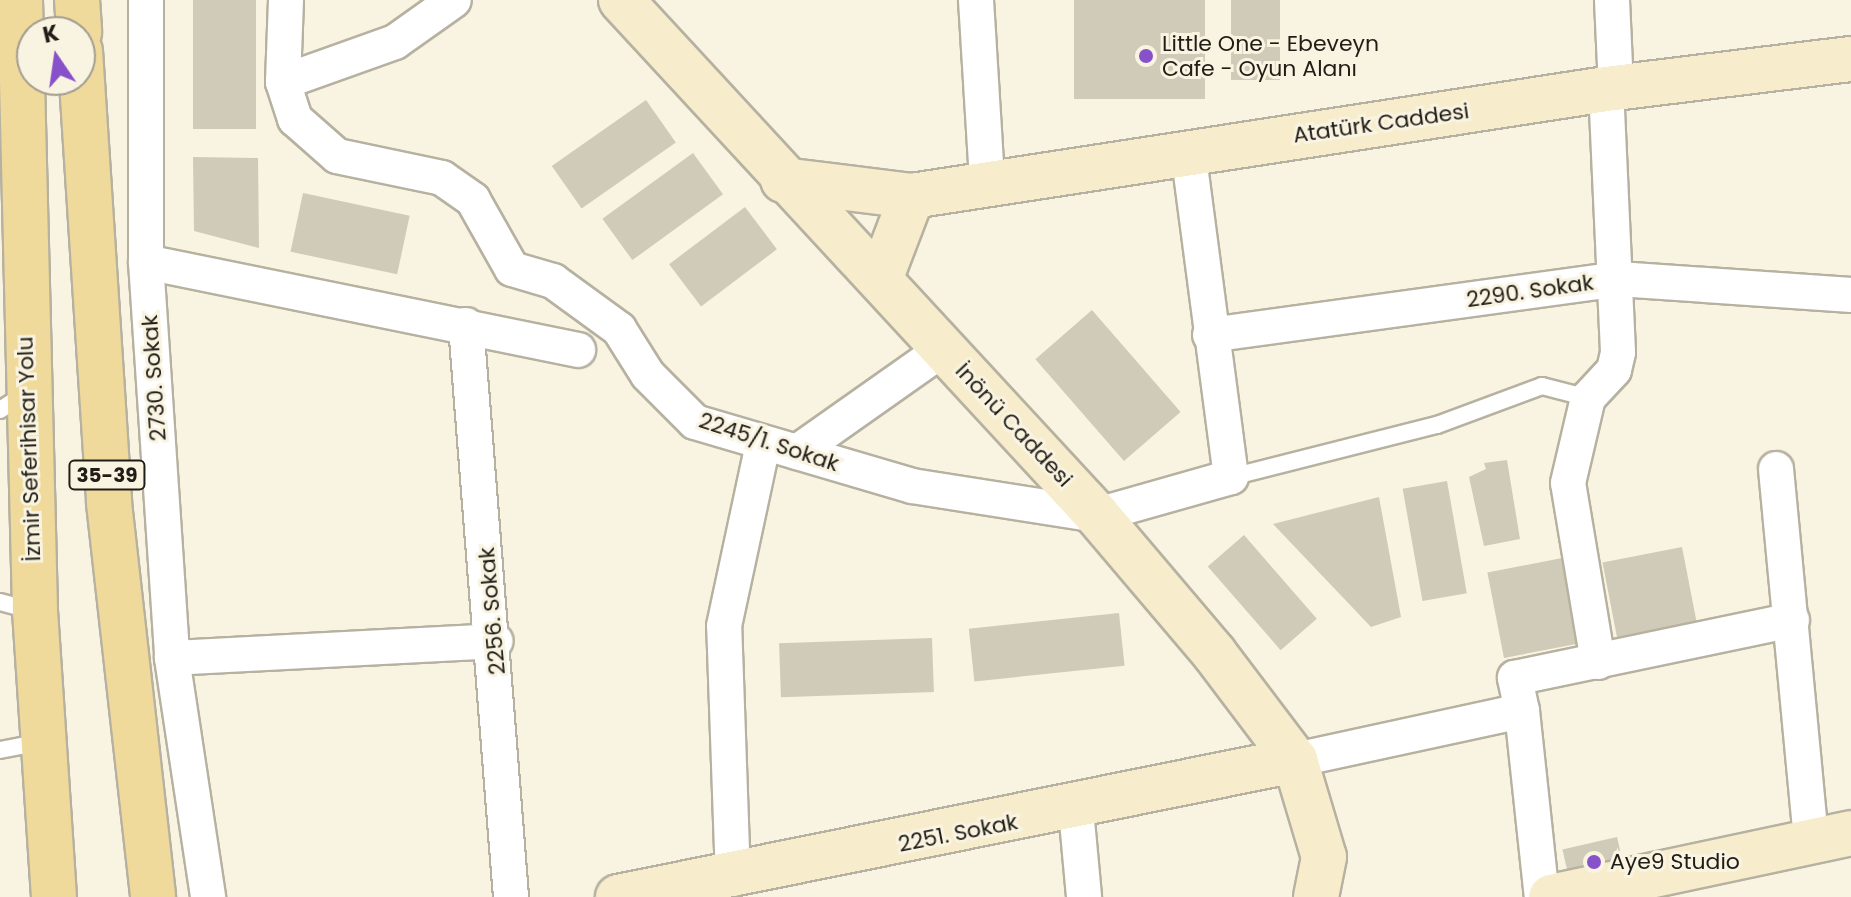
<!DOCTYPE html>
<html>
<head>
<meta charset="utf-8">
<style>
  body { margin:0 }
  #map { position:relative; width:1851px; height:897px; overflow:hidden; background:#f9f3e1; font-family:Poppins,sans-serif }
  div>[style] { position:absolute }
  .building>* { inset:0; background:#d0cab8; transform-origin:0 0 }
  .roads { filter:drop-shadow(2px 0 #b6b1a0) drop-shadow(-2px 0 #b6b1a0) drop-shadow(0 2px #b6b1a0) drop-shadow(0 -2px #b6b1a0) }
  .lane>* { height:16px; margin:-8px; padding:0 8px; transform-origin:8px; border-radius:8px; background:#fff }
  .street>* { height:34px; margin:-17px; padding:0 17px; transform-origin:17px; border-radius:17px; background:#fff }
  .secondary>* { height:44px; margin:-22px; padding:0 22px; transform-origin:22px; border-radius:22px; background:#f7edcd }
  .primary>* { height:44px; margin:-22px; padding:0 22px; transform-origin:22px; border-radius:22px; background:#efda9b }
  .dots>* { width:22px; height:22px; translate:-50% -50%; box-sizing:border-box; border:4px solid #f9f3e1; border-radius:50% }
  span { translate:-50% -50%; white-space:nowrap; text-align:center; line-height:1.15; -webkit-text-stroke:6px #f9f3e1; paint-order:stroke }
  .shield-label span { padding:2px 6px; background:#f9f3e1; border:2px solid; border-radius:6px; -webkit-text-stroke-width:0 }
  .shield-label { font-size:20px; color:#201d17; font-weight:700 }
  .poi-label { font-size:22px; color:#201d17 }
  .left { translate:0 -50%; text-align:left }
  .street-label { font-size:22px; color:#201d17 }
  .north { position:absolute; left:16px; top:16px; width:80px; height:80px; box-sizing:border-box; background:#f9f3e1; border:2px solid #a29d90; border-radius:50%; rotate:347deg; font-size:22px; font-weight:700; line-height:32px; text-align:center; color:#201d17 }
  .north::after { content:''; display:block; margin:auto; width:28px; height:36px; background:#8752c9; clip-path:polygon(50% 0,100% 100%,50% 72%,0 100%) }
</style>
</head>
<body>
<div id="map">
  <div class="building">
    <div style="left:193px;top:0;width:63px;height:129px"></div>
    <div style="left:1074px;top:0;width:131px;height:99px"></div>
    <div style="left:1231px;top:0;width:49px;height:80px"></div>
    <div style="left:646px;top:100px;width:52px;height:115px;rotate:55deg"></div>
    <div style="left:693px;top:153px;width:51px;height:112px;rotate:54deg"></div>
    <div style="clip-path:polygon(193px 157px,258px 158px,259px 248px,194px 231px)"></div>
    <div style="left:303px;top:193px;width:109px;height:60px;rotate:12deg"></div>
    <div style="left:745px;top:207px;width:53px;height:95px;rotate:53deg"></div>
    <div style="left:1092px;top:310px;width:135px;height:75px;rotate:49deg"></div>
    <div style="clip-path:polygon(1507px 460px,1520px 539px,1484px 546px,1469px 477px,1486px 469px,1484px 463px)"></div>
    <div style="left:1447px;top:481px;width:114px;height:45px;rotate:80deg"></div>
    <div style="clip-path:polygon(1379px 497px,1401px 617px,1371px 627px,1273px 524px)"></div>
    <div style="left:1244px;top:535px;width:111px;height:48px;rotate:49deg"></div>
    <div style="left:1682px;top:547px;width:76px;height:81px;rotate:79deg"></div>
    <div style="left:1562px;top:558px;width:87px;height:76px;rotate:79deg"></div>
    <div style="left:1119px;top:613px;width:53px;height:151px;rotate:84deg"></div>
    <div style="left:932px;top:638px;width:54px;height:153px;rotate:88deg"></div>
    <div style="left:1617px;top:837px;width:39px;height:56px;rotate:77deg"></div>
  </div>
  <div class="roads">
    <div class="lane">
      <div style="left:0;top:410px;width:30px;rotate:-33deg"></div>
      <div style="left:1231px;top:477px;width:212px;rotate:-14.2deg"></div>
      <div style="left:1437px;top:425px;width:112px;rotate:-20.4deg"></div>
      <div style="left:1542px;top:386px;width:48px;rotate:14.6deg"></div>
      <div style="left:0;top:602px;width:34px;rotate:15deg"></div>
      <div style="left:0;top:750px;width:43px;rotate:-10.8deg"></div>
    </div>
    <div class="street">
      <div style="left:146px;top:0;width:262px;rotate:90deg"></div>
      <div style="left:146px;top:262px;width:397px;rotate:86.2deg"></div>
      <div style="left:172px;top:658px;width:242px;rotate:81.4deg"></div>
      <div style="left:286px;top:0;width:82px;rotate:92.1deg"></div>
      <div style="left:283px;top:82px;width:39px;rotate:72deg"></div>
      <div style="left:295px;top:119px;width:56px;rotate:41.4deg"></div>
      <div style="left:337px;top:156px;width:107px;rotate:11.8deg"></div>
      <div style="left:442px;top:178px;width:38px;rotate:35deg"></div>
      <div style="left:473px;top:200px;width:79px;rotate:60.5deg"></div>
      <div style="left:512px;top:269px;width:43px;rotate:16.3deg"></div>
      <div style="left:553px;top:281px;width:82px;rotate:36deg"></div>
      <div style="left:619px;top:329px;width:54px;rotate:57.8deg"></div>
      <div style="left:648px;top:375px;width:66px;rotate:45deg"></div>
      <div style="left:695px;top:422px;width:226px;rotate:16.4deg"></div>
      <div style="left:912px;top:486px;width:187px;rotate:8.9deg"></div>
      <div style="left:1097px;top:515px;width:139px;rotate:-15.8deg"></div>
      <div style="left:1231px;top:477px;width:328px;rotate:-97.5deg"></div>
      <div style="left:976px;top:0;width:182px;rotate:86.5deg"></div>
      <div style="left:1612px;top:0;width:89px;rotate:87.4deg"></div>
      <div style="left:283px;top:82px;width:119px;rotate:-19.7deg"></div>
      <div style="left:395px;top:42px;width:72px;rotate:-35.4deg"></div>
      <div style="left:146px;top:262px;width:441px;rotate:11.5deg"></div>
      <div style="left:466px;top:325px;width:574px;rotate:85.5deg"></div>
      <div style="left:1210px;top:335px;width:412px;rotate:-7.8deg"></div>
      <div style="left:1618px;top:279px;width:234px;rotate:3.9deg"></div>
      <div style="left:797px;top:452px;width:179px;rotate:-35.2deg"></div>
      <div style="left:1776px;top:469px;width:374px;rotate:84.6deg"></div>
      <div style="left:172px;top:658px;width:324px;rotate:-3deg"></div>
      <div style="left:1598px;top:662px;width:181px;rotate:-99.5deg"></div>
      <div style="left:1568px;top:483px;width:87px;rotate:-76.8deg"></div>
      <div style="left:1588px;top:398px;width:38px;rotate:-47deg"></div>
      <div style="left:1614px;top:370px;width:18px;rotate:-77deg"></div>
      <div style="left:1618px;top:352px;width:263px;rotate:-92.6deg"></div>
      <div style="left:1522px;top:711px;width:187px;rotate:83.9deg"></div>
      <div style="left:1295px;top:760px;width:232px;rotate:-12.2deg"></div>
      <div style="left:1522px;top:711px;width:34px;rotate:-102deg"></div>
      <div style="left:1515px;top:678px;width:283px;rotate:-11.8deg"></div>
      <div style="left:1076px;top:810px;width:87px;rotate:84.7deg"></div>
      <div style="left:733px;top:879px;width:253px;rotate:-92deg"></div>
      <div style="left:724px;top:626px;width:186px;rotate:-77.9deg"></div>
    </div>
    <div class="secondary">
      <div style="left:621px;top:0;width:701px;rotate:47.25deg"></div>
      <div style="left:1097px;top:515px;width:181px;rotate:49.7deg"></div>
      <div style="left:1214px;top:653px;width:134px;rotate:52.9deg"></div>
      <div style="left:1295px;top:760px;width:101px;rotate:73.4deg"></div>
      <div style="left:1324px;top:857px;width:41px;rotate:101.3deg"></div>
      <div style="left:783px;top:180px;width:130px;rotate:7.1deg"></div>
      <div style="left:912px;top:196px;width:702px;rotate:-8.76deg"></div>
      <div style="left:1606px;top:89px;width:247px;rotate:-7deg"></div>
      <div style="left:881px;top:277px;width:87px;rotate:-69.1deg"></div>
      <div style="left:618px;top:897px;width:691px;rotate:-11.44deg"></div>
      <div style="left:1551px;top:897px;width:307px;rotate:-12deg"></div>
    </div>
    <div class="primary">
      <div style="left:20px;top:0;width:611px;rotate:88.59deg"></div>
      <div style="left:35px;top:611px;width:287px;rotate:86.2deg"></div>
      <div style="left:77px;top:0;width:32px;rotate:86deg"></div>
      <div style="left:80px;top:51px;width:453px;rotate:86.3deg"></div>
      <div style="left:109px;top:503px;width:396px;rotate:83.6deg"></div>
    </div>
  </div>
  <div class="dots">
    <div style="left:1146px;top:56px;background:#8752c9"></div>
    <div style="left:1594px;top:862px;background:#8752c9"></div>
  </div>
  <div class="shield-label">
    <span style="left:107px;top:475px">35-39</span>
  </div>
  <div class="poi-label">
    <span class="left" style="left:1162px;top:56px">Little One - Ebeveyn<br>Cafe - Oyun Alanı</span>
    <span class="left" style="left:1610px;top:862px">Aye9 Studio</span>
  </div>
  <div class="street-label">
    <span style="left:1381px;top:123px;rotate:-8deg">Atatürk Caddesi</span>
    <span style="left:1530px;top:291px;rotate:-8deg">2290. Sokak</span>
    <span style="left:154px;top:378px;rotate:-94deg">2730. Sokak</span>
    <span style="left:1014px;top:425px;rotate:47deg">İnönü Caddesi</span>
    <span style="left:769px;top:442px;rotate:18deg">2245/1. Sokak</span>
    <span style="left:29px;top:449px;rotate:-92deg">İzmir Seferihisar Yolu</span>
    <span style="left:492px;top:611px;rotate:-95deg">2256. Sokak</span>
    <span style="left:958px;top:833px;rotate:-11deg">2251. Sokak</span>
  </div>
  <div class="north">K</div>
</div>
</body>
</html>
